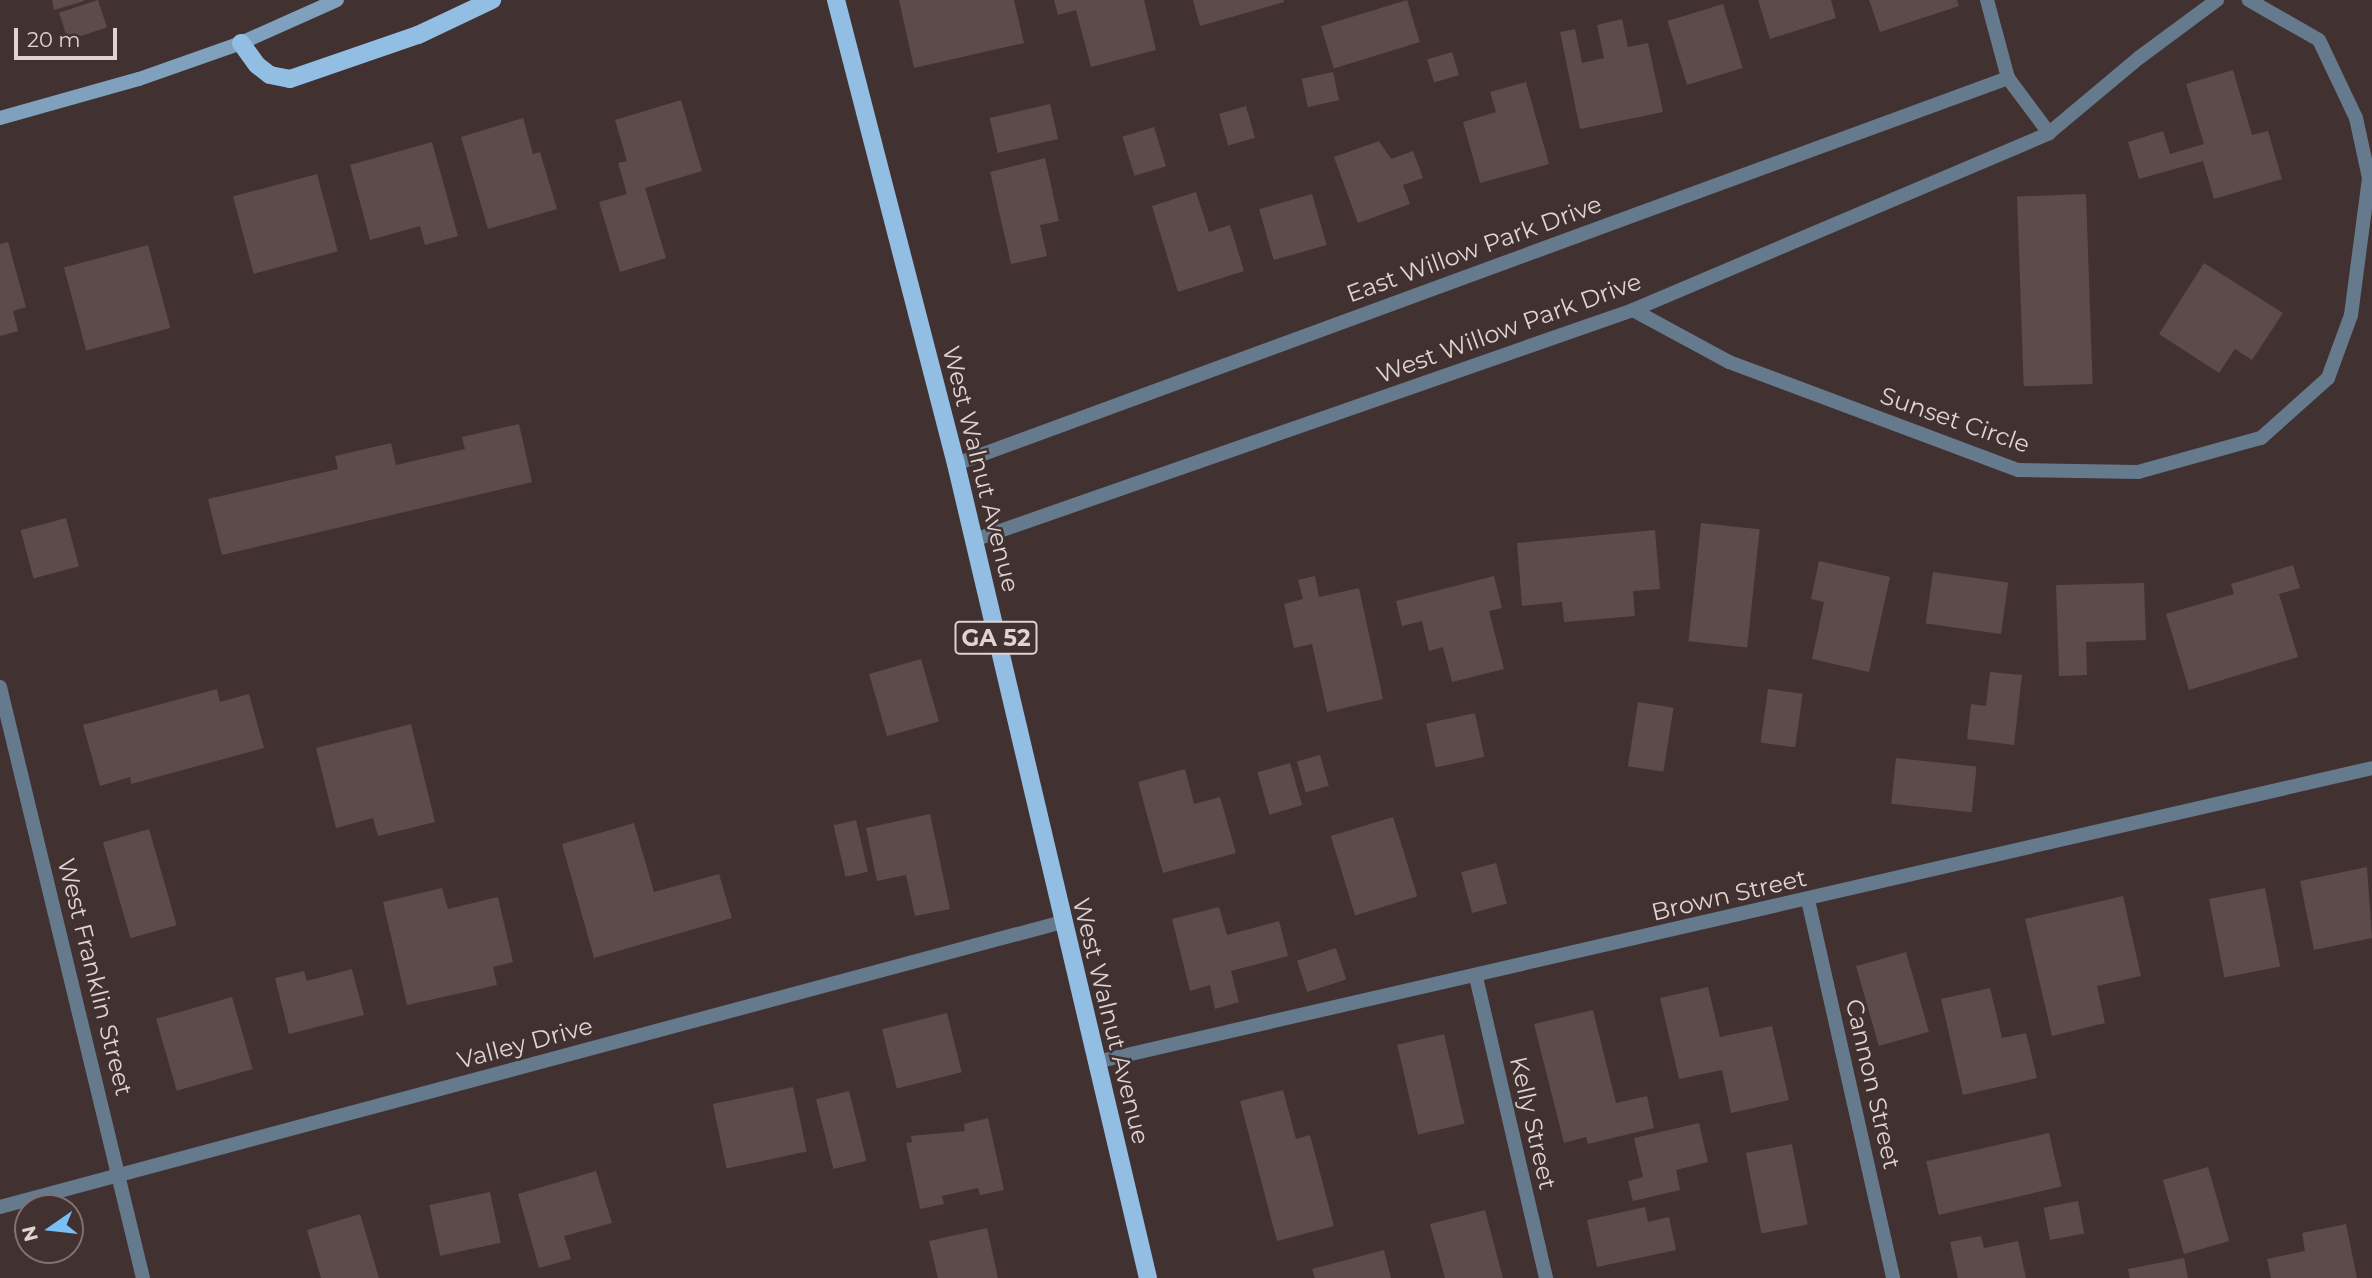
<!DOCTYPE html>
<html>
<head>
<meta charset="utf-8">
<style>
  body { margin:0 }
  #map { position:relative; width:2372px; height:1278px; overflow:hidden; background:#413130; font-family:Montserrat,sans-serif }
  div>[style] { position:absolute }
  .building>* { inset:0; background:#5c4b4a; transform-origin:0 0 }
  .minor>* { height:14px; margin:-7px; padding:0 7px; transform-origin:7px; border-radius:7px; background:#657a8d }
  .secondary>* { height:14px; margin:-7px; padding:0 7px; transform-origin:7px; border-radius:7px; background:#7fa1be }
  .primary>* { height:18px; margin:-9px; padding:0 9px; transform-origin:9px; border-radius:9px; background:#92bee3 }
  span { translate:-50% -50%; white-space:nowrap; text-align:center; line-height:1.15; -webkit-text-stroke:5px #413130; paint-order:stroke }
  .shield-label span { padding:2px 5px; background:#413130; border:2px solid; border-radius:5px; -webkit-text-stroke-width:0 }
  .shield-label { font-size:23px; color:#dfd4d4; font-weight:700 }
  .street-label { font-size:24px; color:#dfd4d4 }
  .north { position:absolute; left:14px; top:1194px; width:70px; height:70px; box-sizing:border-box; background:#413130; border:2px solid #807272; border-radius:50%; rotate:256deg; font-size:19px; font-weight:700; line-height:28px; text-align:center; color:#dfd4d4 }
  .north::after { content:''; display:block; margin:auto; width:24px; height:32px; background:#79bff8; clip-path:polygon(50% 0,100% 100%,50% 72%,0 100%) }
  .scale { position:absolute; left:14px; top:28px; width:103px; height:32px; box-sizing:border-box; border:4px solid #dfd4d4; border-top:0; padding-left:9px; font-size:21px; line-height:24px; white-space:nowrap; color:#dfd4d4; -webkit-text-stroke:5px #413130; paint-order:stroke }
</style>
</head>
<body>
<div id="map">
  <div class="building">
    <div style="clip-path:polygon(52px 0,84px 0,84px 1px,54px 10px)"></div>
    <div style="left:98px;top:0;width:29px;height:41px;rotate:72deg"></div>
    <div style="clip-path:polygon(899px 0,1014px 0,1024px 43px,914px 68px)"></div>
    <div style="clip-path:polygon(1054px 0,1144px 0,1156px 50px,1091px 67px,1076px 10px,1058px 15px)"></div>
    <div style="clip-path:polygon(1193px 0,1284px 0,1284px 2px,1200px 26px)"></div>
    <div style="left:1407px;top:0;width:44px;height:90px;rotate:73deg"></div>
    <div style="clip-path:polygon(1758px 0,1831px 0,1836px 18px,1770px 39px)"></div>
    <div style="clip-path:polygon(1869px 0,1957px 0,1959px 6px,1880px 32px)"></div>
    <div style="left:1723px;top:4px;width:67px;height:58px;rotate:73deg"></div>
    <div style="clip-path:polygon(1622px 19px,1628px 47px,1648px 43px,1663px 112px,1580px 129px,1560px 32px,1575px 29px,1582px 63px,1604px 58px,1597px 25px)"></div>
    <div style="left:1452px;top:52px;width:24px;height:26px;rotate:73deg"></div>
    <div style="clip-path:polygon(2233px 70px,2252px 135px,2268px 131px,2282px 179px,2214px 199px,2203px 161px,2139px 179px,2128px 142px,2163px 131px,2170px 154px,2204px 144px,2186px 84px)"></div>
    <div style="left:1333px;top:72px;width:29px;height:32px;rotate:78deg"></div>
    <div style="clip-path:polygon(1526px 82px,1549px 164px,1480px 183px,1463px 122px,1496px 112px,1490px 92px)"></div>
    <div style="clip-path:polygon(681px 100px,702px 171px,645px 188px,666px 258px,620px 272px,599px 202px,627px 194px,618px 163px,627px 161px,615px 120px)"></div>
    <div style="left:1050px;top:104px;width:36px;height:62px;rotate:77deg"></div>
    <div style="left:1246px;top:106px;width:33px;height:28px;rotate:74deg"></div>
    <div style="clip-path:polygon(523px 118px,533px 154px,540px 152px,557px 209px,488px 229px,461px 137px)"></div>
    <div style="left:1154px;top:127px;width:41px;height:33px;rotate:73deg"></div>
    <div style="clip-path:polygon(1379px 141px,1391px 159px,1413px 151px,1423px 178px,1403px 185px,1410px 204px,1358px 223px,1334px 157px)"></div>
    <div style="clip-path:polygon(432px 142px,458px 236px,425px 245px,420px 226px,370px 240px,350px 165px)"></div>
    <div style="clip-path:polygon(1045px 158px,1059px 221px,1040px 225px,1047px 256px,1011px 264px,990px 172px)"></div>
    <div style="left:317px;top:174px;width:80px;height:87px;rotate:75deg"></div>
    <div style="clip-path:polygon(1196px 192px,1209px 232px,1230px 225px,1244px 271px,1178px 292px,1152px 206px)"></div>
    <div style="left:1312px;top:194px;width:53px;height:55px;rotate:74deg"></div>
    <div style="left:2086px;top:194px;width:190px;height:69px;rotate:88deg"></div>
    <div style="clip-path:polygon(8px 242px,26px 307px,13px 311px,18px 331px,0 336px,0 244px)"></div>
    <div style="left:148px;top:245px;width:86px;height:87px;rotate:75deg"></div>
    <div style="clip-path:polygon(2204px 263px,2283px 313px,2252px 360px,2235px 349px,2219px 373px,2159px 334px)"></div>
    <div style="clip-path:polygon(519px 424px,532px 482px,222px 555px,208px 499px,338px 469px,335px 456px,391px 443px,396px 465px,465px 449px,462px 437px)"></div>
    <div style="left:66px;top:518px;width:50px;height:47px;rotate:75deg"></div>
    <div style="left:1701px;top:523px;width:59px;height:119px;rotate:6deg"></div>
    <div style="clip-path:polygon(1655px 530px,1660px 589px,1633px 591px,1635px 616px,1564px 622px,1562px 602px,1522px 606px,1517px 543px)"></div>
    <div style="clip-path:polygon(1819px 561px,1890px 577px,1869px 672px,1812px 659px,1824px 602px,1811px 599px)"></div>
    <div style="clip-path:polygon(2293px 565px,2300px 588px,2279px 594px,2298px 657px,2189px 690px,2166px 614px,2234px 594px,2231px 584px)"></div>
    <div style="left:1933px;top:572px;width:76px;height:52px;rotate:8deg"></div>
    <div style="clip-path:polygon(1315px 576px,1319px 597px,1359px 588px,1383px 699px,1327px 712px,1312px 644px,1294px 648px,1284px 604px,1303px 599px,1298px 580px)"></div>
    <div style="clip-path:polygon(1494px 576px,1502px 608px,1489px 611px,1504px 669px,1452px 682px,1443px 647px,1429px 651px,1422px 621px,1402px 626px,1396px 601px)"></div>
    <div style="clip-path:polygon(2144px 583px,2146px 640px,2086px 642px,2087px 675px,2059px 676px,2056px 585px)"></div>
    <div style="left:921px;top:659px;width:65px;height:54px;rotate:74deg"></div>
    <div style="clip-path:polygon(1990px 672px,2022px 675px,2014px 745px,1967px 739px,1971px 704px,1986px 706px)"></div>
    <div style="clip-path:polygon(217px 689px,220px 702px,249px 694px,264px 748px,131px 784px,130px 777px,100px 786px,83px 725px)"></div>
    <div style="left:1768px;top:689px;width:35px;height:54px;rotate:8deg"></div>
    <div style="left:1638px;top:702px;width:36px;height:65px;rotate:9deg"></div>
    <div style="left:1475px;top:713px;width:45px;height:50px;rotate:78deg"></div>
    <div style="clip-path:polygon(411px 724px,435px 822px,378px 836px,373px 818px,336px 828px,316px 748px)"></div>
    <div style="left:1320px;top:755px;width:32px;height:24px;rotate:74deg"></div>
    <div style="left:1896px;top:758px;width:81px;height:46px;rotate:6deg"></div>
    <div style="left:1290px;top:763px;width:44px;height:34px;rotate:74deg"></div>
    <div style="clip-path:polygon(1185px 769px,1194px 804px,1220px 797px,1236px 853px,1163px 873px,1138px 782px)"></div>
    <div style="clip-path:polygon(930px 814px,950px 909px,915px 916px,906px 875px,877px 881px,866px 828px)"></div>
    <div style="left:1393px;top:817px;width:83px;height:65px;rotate:73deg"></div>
    <div style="left:856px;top:820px;width:53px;height:23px;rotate:77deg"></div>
    <div style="clip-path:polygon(634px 823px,654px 892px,719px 874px,732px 918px,594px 958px,562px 844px)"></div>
    <div style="left:149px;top:829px;width:100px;height:48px;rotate:74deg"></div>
    <div style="left:1496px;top:863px;width:42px;height:36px;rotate:75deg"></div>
    <div style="clip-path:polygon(2367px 867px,2372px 938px,2314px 950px,2300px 881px)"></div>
    <div style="clip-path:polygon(442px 888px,448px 909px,498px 897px,513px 962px,493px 967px,497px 985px,407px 1005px,383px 902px)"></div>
    <div style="left:2265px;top:888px;width:80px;height:57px;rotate:79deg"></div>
    <div style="clip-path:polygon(2123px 896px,2141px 976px,2097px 986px,2105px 1023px,2052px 1036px,2025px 919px)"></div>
    <div style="clip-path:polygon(1219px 907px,1227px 935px,1279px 921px,1288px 956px,1231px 971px,1239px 1002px,1215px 1009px,1210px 985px,1190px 991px,1172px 919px)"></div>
    <div style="left:1336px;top:948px;width:33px;height:41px;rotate:72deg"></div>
    <div style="left:1906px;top:952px;width:83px;height:52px;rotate:74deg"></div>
    <div style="clip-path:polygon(352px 969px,364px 1015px,289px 1034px,275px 978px,304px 971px,307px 981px)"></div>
    <div style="clip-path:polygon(1708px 987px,1720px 1037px,1772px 1026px,1789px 1100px,1731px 1113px,1722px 1070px,1679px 1079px,1660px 998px)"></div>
    <div style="clip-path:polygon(1990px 988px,2002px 1038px,2026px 1033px,2037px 1078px,1963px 1095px,1941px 999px)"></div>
    <div style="left:232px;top:997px;width:75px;height:79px;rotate:74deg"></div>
    <div style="clip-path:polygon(1593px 1010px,1616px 1103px,1647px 1096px,1654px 1128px,1588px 1144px,1586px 1137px,1564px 1143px,1534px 1024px)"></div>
    <div style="left:947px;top:1013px;width:61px;height:67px;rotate:76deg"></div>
    <div style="left:1444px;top:1034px;width:92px;height:48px;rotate:77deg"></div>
    <div style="left:793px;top:1087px;width:66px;height:82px;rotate:78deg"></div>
    <div style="clip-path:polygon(1283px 1090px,1296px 1139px,1310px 1135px,1334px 1226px,1277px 1241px,1240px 1101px)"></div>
    <div style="left:849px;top:1091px;width:72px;height:34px;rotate:76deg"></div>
    <div style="clip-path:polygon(988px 1118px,1004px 1190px,980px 1195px,978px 1188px,942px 1196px,944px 1204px,920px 1209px,906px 1143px,912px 1142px,911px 1136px,965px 1131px,964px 1124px)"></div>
    <div style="clip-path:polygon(1699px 1123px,1708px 1162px,1676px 1170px,1680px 1190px,1633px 1201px,1628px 1181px,1643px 1177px,1634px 1138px)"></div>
    <div style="left:2049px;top:1133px;width:55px;height:126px;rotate:77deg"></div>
    <div style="left:1792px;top:1144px;width:82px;height:47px;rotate:79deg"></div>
    <div style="left:2208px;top:1167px;width:77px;height:47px;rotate:74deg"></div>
    <div style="clip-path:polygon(596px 1171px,612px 1223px,564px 1236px,571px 1259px,539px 1268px,518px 1194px)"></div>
    <div style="left:490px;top:1192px;width:52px;height:62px;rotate:78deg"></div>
    <div style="left:2078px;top:1201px;width:33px;height:35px;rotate:79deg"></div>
    <div style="clip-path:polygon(1645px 1207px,1648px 1222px,1669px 1217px,1676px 1250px,1597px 1267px,1587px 1220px)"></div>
    <div style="clip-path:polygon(1485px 1210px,1503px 1278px,1445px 1278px,1430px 1224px)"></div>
    <div style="clip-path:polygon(360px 1214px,379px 1278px,321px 1278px,307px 1230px)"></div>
    <div style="clip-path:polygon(2346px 1224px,2357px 1278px,2271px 1278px,2267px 1259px,2305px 1251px,2302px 1233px)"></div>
    <div style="clip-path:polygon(987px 1228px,998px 1278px,938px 1278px,929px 1241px)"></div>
    <div style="clip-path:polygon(1981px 1236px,1984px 1248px,2018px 1241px,2026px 1278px,1958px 1278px,1950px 1242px)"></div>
    <div style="clip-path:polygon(1384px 1250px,1391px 1278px,1315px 1278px,1312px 1269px)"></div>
    <div style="clip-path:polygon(2184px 1258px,2188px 1278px,2130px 1278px,2128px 1269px)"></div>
  </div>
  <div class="minor">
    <div style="left:1987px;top:0;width:81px;rotate:74.9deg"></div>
    <div style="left:2008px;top:78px;width:69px;rotate:53.3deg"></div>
    <div style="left:1633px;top:310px;width:109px;rotate:28.4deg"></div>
    <div style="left:1729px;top:362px;width:309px;rotate:20.5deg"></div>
    <div style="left:2018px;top:470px;width:120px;rotate:1deg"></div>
    <div style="left:2138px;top:472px;width:128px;rotate:-15.5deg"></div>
    <div style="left:2261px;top:438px;width:90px;rotate:-41.8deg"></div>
    <div style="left:2328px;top:378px;width:67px;rotate:-69.9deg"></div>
    <div style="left:2351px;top:315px;width:138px;rotate:-82.5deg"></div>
    <div style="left:2369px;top:178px;width:61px;rotate:-102.2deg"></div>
    <div style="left:2356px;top:118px;width:86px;rotate:-115.4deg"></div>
    <div style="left:2319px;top:40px;width:81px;rotate:-150.3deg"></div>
    <div style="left:956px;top:464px;width:1121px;rotate:-20.15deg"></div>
    <div style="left:974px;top:540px;width:698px;rotate:-19.24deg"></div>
    <div style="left:1633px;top:310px;width:452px;rotate:-23deg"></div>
    <div style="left:2049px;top:133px;width:119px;rotate:-39.9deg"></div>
    <div style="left:2140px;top:57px;width:96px;rotate:-36.5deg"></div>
    <div style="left:0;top:687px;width:608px;rotate:76.4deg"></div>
    <div style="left:1808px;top:900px;width:387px;rotate:77.3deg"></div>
    <div style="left:1476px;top:977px;width:309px;rotate:76.9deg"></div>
    <div style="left:1096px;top:1062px;width:1309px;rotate:-12.97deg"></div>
    <div style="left:0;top:1207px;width:1100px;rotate:-15.02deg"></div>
  </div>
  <div class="secondary">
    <div style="left:0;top:118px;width:144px;rotate:-15.7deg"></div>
    <div style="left:139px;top:79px;width:108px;rotate:-19.4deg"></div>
    <div style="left:241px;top:43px;width:105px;rotate:-24.1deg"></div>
  </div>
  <div class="primary">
    <div style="left:836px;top:0;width:479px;rotate:75.5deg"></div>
    <div style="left:956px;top:464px;width:836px;rotate:76.73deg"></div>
    <div style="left:241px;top:43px;width:27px;rotate:54deg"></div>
    <div style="left:257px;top:65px;width:16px;rotate:38deg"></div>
    <div style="left:270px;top:75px;width:20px;rotate:11deg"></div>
    <div style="left:290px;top:79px;width:135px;rotate:-19deg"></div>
    <div style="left:418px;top:35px;width:82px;rotate:-25.3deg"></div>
  </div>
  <div class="shield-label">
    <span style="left:996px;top:638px">GA 52</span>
  </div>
  <div class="street-label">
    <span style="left:1474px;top:249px;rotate:-20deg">East Willow Park Drive</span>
    <span style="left:1509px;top:328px;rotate:-20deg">West Willow Park Drive</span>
    <span style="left:1955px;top:420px;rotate:19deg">Sunset Circle</span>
    <span style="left:981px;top:469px;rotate:76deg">West Walnut Avenue</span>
    <span style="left:1729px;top:895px;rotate:-13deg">Brown Street</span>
    <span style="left:95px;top:977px;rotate:76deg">West Franklin Street</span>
    <span style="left:1111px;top:1021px;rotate:76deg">West Walnut Avenue</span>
    <span style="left:525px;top:1043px;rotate:-15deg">Valley Drive</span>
    <span style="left:1873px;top:1084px;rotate:77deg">Cannon Street</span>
    <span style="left:1533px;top:1123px;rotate:77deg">Kelly Street</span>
  </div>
  <div class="north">N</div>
  <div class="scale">20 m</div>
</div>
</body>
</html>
